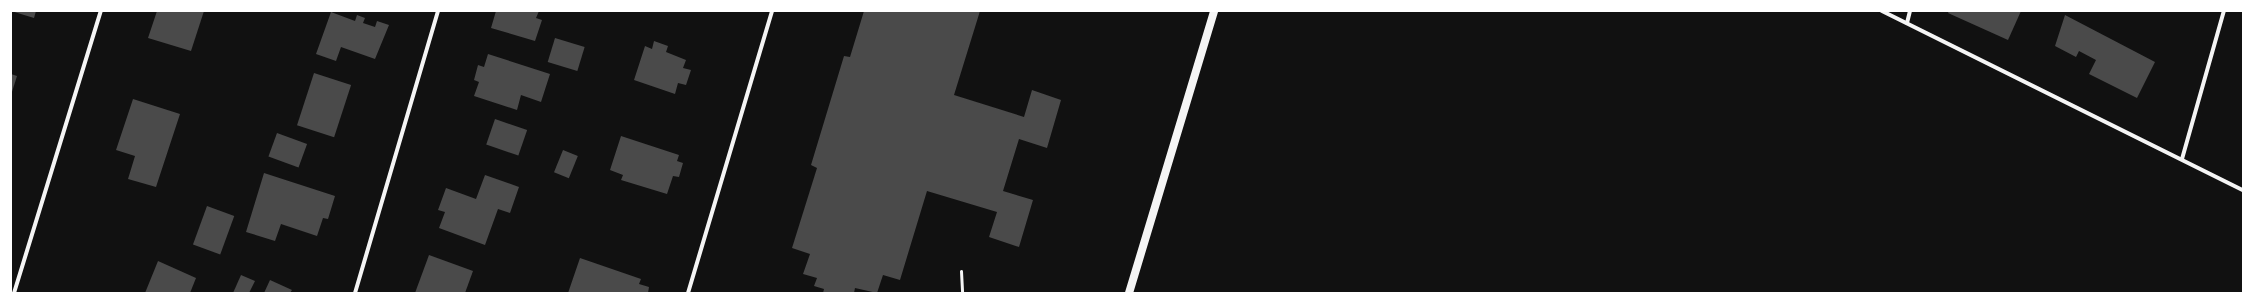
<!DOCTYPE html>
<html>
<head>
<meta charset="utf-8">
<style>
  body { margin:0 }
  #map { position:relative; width:2254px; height:304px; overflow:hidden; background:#111; font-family:"Golos Text",sans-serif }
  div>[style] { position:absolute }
  .building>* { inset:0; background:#4a4a4a; transform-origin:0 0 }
  .service>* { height:3px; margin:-1.5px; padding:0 1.5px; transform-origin:1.5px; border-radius:1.5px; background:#f5f5f5 }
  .minor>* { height:4px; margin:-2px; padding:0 2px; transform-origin:2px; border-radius:2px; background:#f5f5f5 }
  .secondary>* { height:8px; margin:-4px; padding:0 4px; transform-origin:4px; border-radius:4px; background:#f5f5f5 }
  span { translate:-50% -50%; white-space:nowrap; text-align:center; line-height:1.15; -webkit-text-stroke:4px #fff; paint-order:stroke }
  .frame { position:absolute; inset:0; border:12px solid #fff; pointer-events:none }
</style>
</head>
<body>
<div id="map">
  <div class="building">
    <div style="clip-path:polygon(11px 11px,36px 11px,34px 18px)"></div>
    <div style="clip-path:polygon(157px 11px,204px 11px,191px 51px,148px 38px)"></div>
    <div style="clip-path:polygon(496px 11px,539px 11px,536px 18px,542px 20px,535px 41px,491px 28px)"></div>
    <div style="clip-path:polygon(864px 11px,980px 11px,954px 95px,1024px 117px,1032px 90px,1061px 100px,1047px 148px,1019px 139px,1003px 191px,1033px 200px,1019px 247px,989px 237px,997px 212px,927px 191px,900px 280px,883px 275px,877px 293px,855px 288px,854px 293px,823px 293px,824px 289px,814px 286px,817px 278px,803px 274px,810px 254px,792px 248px,817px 168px,811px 165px,844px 56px,850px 57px)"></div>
    <div style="clip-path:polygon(1949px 11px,2021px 11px,2008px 40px,1948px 13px)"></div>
    <div style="clip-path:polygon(331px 12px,355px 21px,357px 15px,365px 18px,363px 23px,375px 27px,377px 21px,389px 25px,375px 59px,341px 47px,336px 61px,316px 54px)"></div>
    <div style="clip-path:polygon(2065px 15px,2155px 62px,2137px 98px,2089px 74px,2096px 60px,2079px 51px,2076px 57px,2055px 46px)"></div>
    <div style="left:555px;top:38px;width:31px;height:25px;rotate:17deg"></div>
    <div style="clip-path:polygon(654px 41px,668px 46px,666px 52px,686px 60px,683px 68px,691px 70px,686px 85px,678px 83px,675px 94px,634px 80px,645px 46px,652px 49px)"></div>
    <div style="clip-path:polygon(488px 54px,550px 74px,541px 102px,521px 95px,517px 110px,474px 96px,479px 82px,474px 80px,478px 65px,484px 67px)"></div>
    <div style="left:314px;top:73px;width:39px;height:55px;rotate:18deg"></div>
    <div style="clip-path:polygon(11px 74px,17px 76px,11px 95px)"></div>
    <div style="clip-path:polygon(133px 99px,180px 114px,156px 187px,128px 179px,135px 156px,116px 150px)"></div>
    <div style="left:495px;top:119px;width:34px;height:27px;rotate:19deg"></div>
    <div style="left:277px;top:133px;width:32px;height:25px;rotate:20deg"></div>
    <div style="clip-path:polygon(621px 136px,679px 155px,677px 161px,683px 163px,679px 177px,673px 176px,667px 194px,621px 180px,623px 175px,610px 170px)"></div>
    <div style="left:563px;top:150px;width:16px;height:24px;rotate:22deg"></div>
    <div style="clip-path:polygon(264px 173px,335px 196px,328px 219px,323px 218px,317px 236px,281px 224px,275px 241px,246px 232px)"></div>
    <div style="clip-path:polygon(485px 175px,519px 187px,510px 213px,498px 209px,485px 245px,439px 228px,445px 212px,438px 210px,446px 188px,476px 199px)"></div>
    <div style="left:207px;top:206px;width:29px;height:41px;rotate:20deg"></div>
    <div style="clip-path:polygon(429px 255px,473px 271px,465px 293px,415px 293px)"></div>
    <div style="clip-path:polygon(580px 258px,641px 279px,639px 284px,649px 287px,648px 293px,568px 293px)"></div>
    <div style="clip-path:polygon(158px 261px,196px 278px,190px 293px,145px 293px)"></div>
    <div style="clip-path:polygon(241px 275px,255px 281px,249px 293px,233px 293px)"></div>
    <div style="clip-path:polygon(270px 280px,292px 290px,290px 293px,264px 293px)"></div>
  </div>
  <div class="service">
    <div style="left:961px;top:271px;width:22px;rotate:87deg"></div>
  </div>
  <div class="minor">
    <div style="left:1882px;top:11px;width:403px;rotate:26.4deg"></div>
    <div style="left:1907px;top:23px;width:12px;rotate:-76deg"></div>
    <div style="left:2182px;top:159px;width:154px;rotate:-74.2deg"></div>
    <div style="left:14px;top:293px;width:295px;rotate:-72.9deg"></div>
    <div style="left:355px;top:293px;width:294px;rotate:-73.6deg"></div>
    <div style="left:688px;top:293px;width:294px;rotate:-73.4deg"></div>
  </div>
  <div class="secondary">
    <div style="left:1129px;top:293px;width:295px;rotate:-73.2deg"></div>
  </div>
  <div class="frame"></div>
</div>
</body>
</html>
